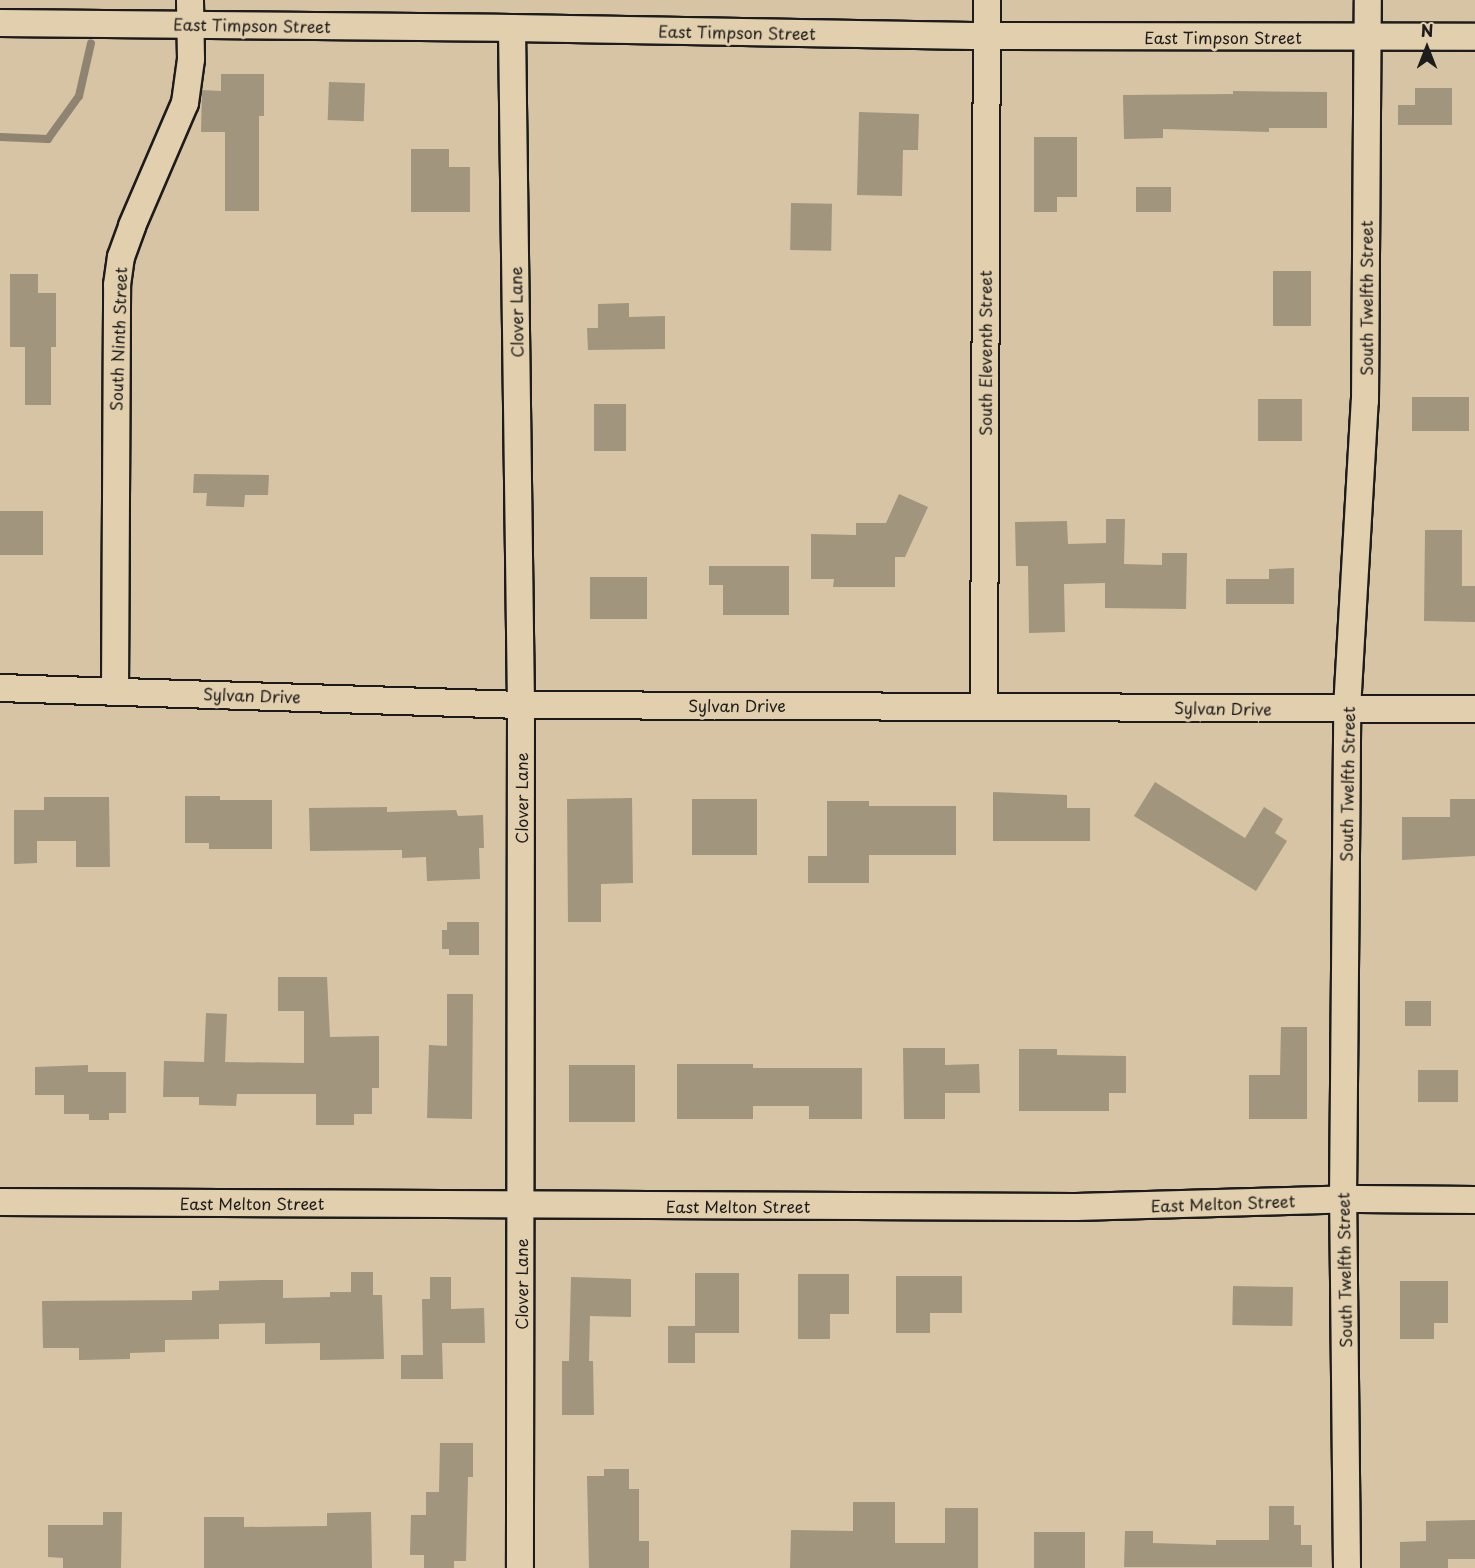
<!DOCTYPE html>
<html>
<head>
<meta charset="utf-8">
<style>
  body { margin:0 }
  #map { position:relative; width:1475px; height:1568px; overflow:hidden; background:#d6c4a4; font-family:"Playpen Sans",sans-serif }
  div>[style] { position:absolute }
  .stream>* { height:8px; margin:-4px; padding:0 4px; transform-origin:4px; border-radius:4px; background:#8f8371 }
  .building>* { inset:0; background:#a1957e; transform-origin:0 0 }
  .roads { filter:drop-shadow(2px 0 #1c1c1c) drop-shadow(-2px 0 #1c1c1c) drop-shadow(0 2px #1c1c1c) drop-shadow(0 -2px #1c1c1c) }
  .street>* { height:26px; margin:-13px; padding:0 13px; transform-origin:13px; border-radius:13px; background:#e2cfad }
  span { translate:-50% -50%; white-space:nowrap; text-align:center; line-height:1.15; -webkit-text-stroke:6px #e2cfad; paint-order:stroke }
  .street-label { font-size:16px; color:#1c1c1c }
  .north { position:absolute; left:1397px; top:18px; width:60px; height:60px; -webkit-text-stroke:4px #e2cfad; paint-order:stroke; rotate:0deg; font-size:16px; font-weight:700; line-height:24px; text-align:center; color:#1c1c1c }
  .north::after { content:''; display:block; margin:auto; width:21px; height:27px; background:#1c1c1c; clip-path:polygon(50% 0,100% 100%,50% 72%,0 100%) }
</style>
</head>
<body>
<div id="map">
  <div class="stream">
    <div style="left:0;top:137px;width:48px;rotate:2.4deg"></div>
    <div style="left:48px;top:139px;width:53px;rotate:-54.2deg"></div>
    <div style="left:79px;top:96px;width:54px;rotate:-77.2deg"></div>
  </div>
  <div class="building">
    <div style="clip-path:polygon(221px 74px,264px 74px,264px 116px,259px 116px,259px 211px,225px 211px,225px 132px,201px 132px,202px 90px,221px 91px)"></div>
    <div style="left:329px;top:82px;width:36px;height:38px;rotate:2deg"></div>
    <div style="clip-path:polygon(1415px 88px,1452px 88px,1452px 125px,1398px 125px,1398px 105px,1415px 105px)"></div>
    <div style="clip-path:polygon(1233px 91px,1327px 92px,1327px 128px,1269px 128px,1269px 132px,1163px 129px,1163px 138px,1124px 139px,1123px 95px,1233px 94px)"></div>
    <div style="clip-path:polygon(859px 112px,919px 114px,918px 150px,903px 150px,902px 196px,857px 195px)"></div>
    <div style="clip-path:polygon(1034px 137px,1077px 137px,1077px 197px,1057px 197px,1057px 212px,1034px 212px)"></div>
    <div style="clip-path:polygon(411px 149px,449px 149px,449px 167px,470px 167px,470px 212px,411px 212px)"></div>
    <div style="left:1136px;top:187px;width:35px;height:25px"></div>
    <div style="left:791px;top:203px;width:41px;height:47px;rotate:1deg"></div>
    <div style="left:1273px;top:271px;width:38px;height:55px"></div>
    <div style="clip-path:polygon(10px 274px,38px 274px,38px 293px,56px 293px,56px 347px,51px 347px,51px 405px,25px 405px,25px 347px,10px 347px)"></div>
    <div style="clip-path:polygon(629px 303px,629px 317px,665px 316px,665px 349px,588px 350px,587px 328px,598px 328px,598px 304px)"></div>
    <div style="left:1412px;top:397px;width:57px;height:34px"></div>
    <div style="left:1258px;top:399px;width:44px;height:42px"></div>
    <div style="left:594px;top:404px;width:32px;height:47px"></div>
    <div style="clip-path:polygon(194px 474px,269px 475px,268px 495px,245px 495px,244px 507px,206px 506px,207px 493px,193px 493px)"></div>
    <div style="clip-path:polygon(899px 494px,928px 507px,905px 557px,895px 557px,895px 587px,833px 587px,834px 579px,811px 579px,811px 534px,856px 535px,856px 523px,886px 523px)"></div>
    <div style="left:43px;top:511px;width:44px;height:43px;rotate:90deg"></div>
    <div style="clip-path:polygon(1106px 519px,1125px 519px,1124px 564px,1162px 565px,1162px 553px,1187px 553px,1186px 609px,1105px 608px,1105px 583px,1064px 584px,1065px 632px,1029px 633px,1028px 566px,1016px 566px,1015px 522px,1067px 521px,1068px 544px,1106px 543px)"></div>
    <div style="clip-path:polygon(1425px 530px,1462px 530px,1462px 586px,1475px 586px,1475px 622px,1424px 621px)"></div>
    <div style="clip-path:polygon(709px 566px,789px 566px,789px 615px,723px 615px,723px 585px,709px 585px)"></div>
    <div style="clip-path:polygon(1294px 568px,1294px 604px,1226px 604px,1226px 579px,1269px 579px,1269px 569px)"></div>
    <div style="left:590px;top:577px;width:57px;height:42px"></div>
    <div style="clip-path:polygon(1155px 782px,1245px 838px,1264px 807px,1283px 819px,1275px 833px,1287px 841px,1256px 891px,1134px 816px)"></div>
    <div style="clip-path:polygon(993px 792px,1067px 795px,1067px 808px,1090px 808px,1090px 841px,993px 841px)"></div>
    <div style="clip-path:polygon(185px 796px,220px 796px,220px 800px,272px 800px,272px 849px,209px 849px,209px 843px,185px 843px)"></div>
    <div style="clip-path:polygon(44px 797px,109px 797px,110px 867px,76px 867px,76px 841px,37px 841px,37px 863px,14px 864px,14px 810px,44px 810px)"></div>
    <div style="clip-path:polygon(632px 798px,633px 883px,601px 884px,601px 922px,568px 922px,567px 799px)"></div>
    <div style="left:692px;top:799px;width:65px;height:56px"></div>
    <div style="clip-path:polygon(1450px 799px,1475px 799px,1475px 856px,1402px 860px,1402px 817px,1450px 817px)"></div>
    <div style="clip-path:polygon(827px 801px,869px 801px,869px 806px,956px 806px,956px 855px,869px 855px,869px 883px,808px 883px,808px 856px,827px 856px)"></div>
    <div style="clip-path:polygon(387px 807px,387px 812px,456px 810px,458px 816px,483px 815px,484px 848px,479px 848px,480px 879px,427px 881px,426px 857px,402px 858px,402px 850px,310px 851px,309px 808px)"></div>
    <div style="clip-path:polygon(447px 922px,479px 922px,479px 955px,449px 955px,449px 949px,442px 949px,442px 930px,447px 930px)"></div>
    <div style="clip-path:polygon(278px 977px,327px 977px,330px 1037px,379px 1036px,379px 1088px,372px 1088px,372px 1114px,354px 1114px,354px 1125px,316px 1125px,316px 1094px,237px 1094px,236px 1106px,199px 1105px,199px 1097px,163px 1097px,164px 1061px,204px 1062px,206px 1013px,227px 1014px,225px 1062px,304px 1063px,304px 1011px,278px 1011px)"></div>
    <div style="clip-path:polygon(447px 994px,473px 994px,472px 1119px,427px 1118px,429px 1045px,447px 1046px)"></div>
    <div style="left:1405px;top:1001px;width:26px;height:25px"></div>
    <div style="clip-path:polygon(1281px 1027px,1307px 1027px,1307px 1119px,1249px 1119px,1249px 1075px,1280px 1075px)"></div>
    <div style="clip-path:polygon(903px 1048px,945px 1048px,945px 1065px,979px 1064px,980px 1093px,945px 1093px,945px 1119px,904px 1119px)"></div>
    <div style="clip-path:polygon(1019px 1049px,1057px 1049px,1057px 1055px,1126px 1056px,1126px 1093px,1109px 1093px,1109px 1111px,1019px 1111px)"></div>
    <div style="clip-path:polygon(677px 1064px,753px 1064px,753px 1068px,862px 1068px,862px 1119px,809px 1119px,809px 1106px,753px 1106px,753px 1119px,677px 1119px)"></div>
    <div style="clip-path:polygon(88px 1065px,88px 1072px,126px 1072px,126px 1113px,109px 1113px,109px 1120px,89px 1120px,89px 1114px,64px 1114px,64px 1095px,35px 1095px,35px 1067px)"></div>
    <div style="left:569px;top:1065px;width:66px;height:57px"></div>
    <div style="left:1418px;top:1070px;width:40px;height:32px"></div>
    <div style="clip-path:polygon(351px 1272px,373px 1272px,373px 1295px,382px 1295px,384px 1359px,320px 1360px,320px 1343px,265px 1344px,265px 1323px,219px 1324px,219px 1339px,165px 1340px,165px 1352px,130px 1353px,130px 1359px,79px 1360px,79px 1348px,43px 1348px,42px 1301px,192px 1300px,192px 1291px,219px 1290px,219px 1281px,262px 1280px,283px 1280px,283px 1298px,330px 1297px,330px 1292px,351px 1292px)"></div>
    <div style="left:695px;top:1273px;width:44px;height:60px"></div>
    <div style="clip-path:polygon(798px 1274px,849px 1274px,849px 1314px,830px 1314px,830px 1339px,798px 1339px)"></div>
    <div style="clip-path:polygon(896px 1276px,962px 1276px,962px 1313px,930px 1313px,930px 1333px,896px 1333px)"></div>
    <div style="clip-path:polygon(430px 1277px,451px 1277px,451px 1309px,484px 1308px,485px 1343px,442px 1343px,443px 1379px,401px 1379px,401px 1355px,423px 1355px,422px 1299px,430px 1299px)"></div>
    <div style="clip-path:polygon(571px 1277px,631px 1279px,631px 1317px,590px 1316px,589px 1361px,593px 1361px,594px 1415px,562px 1415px,562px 1361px,569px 1361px)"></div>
    <div style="clip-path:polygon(1400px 1281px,1448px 1281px,1448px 1323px,1434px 1323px,1434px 1339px,1400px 1339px)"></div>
    <div style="left:1233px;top:1286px;width:60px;height:39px;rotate:1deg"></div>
    <div style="left:668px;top:1326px;width:27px;height:37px"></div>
    <div style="clip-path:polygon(440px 1443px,473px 1443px,473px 1477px,468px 1477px,466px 1561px,454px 1561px,454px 1568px,424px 1568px,424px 1555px,410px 1555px,411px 1515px,426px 1515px,426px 1492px,439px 1492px)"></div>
    <div style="clip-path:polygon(604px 1469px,629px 1469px,629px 1489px,639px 1489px,639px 1541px,649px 1541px,649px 1568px,589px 1568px,587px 1476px,604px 1476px)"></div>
    <div style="clip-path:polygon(853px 1502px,895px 1502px,895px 1543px,945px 1543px,945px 1508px,978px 1508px,978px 1568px,790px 1568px,791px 1530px,853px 1531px)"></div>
    <div style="clip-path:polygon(1269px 1506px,1294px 1506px,1294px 1525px,1301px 1525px,1301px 1545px,1312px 1545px,1312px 1567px,1124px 1567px,1125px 1531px,1153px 1531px,1153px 1543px,1216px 1545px,1216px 1540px,1269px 1540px)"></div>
    <div style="clip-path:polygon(103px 1512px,122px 1512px,121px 1568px,63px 1568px,63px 1558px,48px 1557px,48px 1525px,103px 1525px)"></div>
    <div style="clip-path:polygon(371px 1512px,372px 1568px,204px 1568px,204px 1517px,244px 1517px,244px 1527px,327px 1526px,327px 1513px)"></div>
    <div style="clip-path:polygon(1475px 1520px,1475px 1559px,1448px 1559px,1448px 1568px,1400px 1568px,1400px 1542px,1426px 1541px,1426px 1521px)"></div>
    <div style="left:1034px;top:1532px;width:51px;height:36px"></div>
  </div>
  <div class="roads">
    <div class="street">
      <div style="left:0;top:23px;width:512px;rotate:0.56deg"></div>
      <div style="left:512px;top:28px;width:475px;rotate:1deg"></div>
      <div style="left:987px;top:36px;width:488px;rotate:0.1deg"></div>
      <div style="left:512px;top:28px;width:677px;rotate:89.24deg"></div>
      <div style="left:521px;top:705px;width:863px;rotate:90.07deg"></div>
      <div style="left:0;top:688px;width:521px;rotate:1.87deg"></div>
      <div style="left:521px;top:705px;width:954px;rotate:0.24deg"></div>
      <div style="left:115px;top:690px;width:405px;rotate:-89.7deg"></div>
      <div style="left:117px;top:285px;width:28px;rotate:-82deg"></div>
      <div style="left:121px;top:257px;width:33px;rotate:-70deg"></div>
      <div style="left:132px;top:226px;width:134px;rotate:-66.7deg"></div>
      <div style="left:185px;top:103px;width:44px;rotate:-82.2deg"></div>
      <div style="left:191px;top:59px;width:59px;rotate:-91deg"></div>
      <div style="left:984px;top:706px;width:706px;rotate:-89.76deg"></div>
      <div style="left:0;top:1202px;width:1076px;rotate:0.27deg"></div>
      <div style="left:1076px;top:1207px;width:283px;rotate:-1.6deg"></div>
      <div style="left:1359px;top:1199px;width:116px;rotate:0.5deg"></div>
      <div style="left:1347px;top:1568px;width:369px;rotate:-90.6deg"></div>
      <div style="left:1343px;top:1199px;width:490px;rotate:-89.5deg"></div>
      <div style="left:1347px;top:709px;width:309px;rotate:-86.7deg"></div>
      <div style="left:1365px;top:401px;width:401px;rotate:-89.6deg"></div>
    </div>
  </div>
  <div class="street-label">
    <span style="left:252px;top:25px;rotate:1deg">East Timpson Street</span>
    <span style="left:737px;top:32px;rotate:1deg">East Timpson Street</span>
    <span style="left:1223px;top:37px">East Timpson Street</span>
    <span style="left:1366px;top:298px;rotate:-90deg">South Twelfth Street</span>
    <span style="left:516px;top:312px;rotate:-91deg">Clover Lane</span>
    <span style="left:118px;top:339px;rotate:-88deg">South Ninth Street</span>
    <span style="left:985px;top:353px;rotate:-90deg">South Eleventh Street</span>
    <span style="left:252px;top:695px;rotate:2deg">Sylvan Drive</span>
    <span style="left:737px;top:705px">Sylvan Drive</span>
    <span style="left:1223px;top:708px;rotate:1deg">Sylvan Drive</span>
    <span style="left:1347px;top:784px;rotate:-89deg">South Twelfth Street</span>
    <span style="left:521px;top:798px;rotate:-90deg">Clover Lane</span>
    <span style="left:252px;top:1203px">East Melton Street</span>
    <span style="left:1223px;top:1203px;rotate:-2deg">East Melton Street</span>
    <span style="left:738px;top:1206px">East Melton Street</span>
    <span style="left:1344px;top:1270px;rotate:-91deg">South Twelfth Street</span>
    <span style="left:521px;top:1284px;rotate:-90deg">Clover Lane</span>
  </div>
  <div class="north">N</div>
</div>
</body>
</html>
